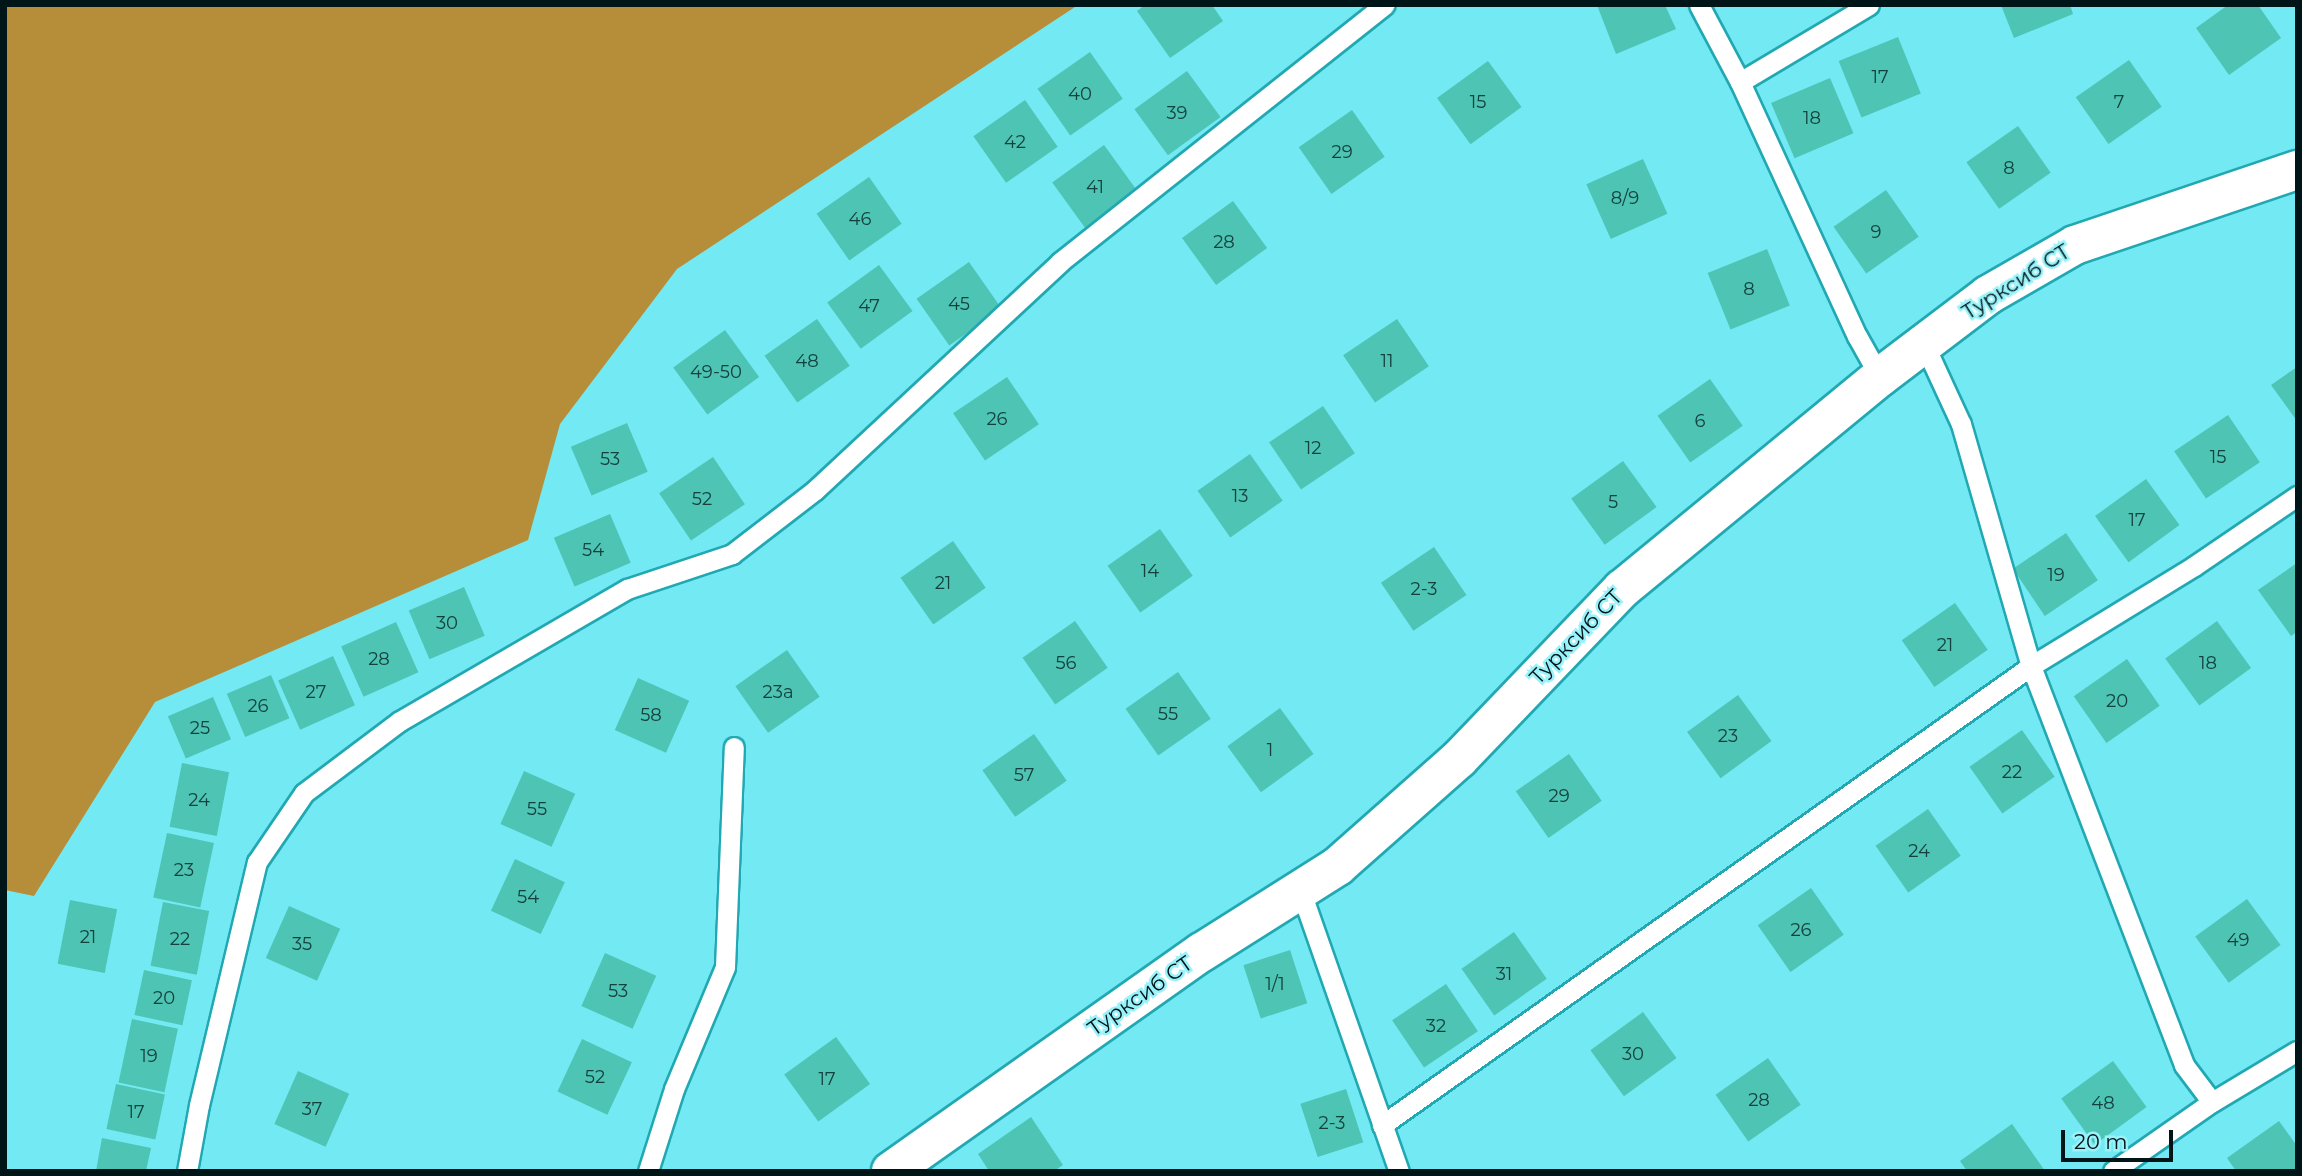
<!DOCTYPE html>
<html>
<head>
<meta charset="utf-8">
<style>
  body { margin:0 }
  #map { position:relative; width:2302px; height:1176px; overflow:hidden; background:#72e9f3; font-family:Montserrat,sans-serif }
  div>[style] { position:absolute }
  .forest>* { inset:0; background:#b68d39 }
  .building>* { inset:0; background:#4ec4b4; transform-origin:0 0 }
  .roads { filter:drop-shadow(2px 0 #21a8b2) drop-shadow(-2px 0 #21a8b2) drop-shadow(0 2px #21a8b2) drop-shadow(0 -2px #21a8b2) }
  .lane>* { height:19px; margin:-9.5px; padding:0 9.5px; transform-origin:9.5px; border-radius:9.5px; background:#fff }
  .street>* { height:38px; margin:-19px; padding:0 19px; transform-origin:19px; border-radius:19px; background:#fff }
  span { translate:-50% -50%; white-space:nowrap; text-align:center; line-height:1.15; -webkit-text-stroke:5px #99f2fa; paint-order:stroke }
  .number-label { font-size:18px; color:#14413e }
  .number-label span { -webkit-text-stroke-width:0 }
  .street-label { font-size:21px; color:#001517 }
  .frame { position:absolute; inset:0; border:7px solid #001517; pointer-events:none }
  .scale { position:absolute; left:2061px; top:1130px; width:112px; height:32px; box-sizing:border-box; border:4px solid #001517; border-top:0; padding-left:9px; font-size:21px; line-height:24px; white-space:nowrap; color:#001517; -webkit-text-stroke:5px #99f2fa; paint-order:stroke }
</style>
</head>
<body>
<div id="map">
  <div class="forest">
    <div style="clip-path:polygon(5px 5px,1078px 5px,677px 269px,560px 424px,528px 540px,155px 702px,34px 896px,5px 890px)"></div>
  </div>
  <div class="building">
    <div style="clip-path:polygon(1145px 5px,1212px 5px,1223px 21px,1170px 58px,1137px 11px)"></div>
    <div style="clip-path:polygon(1597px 5px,1665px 5px,1676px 29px,1616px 54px)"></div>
    <div style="clip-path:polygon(2001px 5px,2070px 5px,2073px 14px,2014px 38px)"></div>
    <div style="clip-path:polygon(2228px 5px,2258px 5px,2281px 38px,2229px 75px,2196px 28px)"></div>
    <div style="left:1898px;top:37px;width:61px;height:64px;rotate:68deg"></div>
    <div style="left:1090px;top:52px;width:57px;height:64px;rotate:55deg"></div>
    <div style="left:2129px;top:60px;width:57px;height:65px;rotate:55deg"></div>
    <div style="left:1488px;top:61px;width:57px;height:63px;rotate:54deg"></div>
    <div style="left:1187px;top:71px;width:57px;height:65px;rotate:54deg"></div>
    <div style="left:1830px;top:78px;width:60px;height:64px;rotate:67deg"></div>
    <div style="left:1025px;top:100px;width:57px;height:63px;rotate:55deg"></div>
    <div style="left:1352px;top:110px;width:57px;height:65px;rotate:55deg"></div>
    <div style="left:2018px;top:126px;width:57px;height:63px;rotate:55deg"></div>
    <div style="left:1104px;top:145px;width:58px;height:64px;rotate:54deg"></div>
    <div style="left:1643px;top:159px;width:60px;height:62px;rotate:66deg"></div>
    <div style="left:869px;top:177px;width:57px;height:64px;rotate:55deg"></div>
    <div style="left:1886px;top:190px;width:57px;height:64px;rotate:55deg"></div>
    <div style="left:1233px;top:201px;width:58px;height:63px;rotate:54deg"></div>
    <div style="left:1767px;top:249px;width:61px;height:64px;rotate:68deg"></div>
    <div style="left:969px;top:262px;width:57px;height:64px;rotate:55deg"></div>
    <div style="left:879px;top:265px;width:57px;height:64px;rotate:54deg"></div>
    <div style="left:817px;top:319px;width:57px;height:64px;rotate:55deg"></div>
    <div style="left:1397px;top:319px;width:57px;height:65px;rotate:56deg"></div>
    <div style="left:725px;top:330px;width:58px;height:64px;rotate:54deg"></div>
    <div style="clip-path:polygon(2297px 367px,2297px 421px,2271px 385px)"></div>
    <div style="left:1007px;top:377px;width:57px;height:65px;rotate:56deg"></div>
    <div style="left:1710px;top:379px;width:57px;height:64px;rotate:55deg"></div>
    <div style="left:1323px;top:406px;width:57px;height:65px;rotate:56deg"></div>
    <div style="left:2228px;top:415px;width:57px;height:65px;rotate:56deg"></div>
    <div style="left:627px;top:423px;width:53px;height:61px;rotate:67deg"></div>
    <div style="left:1250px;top:454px;width:57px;height:64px;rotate:55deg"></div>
    <div style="left:713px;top:457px;width:57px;height:65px;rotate:56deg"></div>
    <div style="left:1623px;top:461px;width:57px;height:64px;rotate:54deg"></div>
    <div style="left:2146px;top:479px;width:57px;height:63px;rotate:54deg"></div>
    <div style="left:610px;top:514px;width:53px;height:61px;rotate:67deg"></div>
    <div style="left:1160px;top:529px;width:57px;height:64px;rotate:55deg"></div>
    <div style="left:2066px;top:533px;width:57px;height:64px;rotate:56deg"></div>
    <div style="left:953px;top:541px;width:57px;height:64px;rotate:55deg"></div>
    <div style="left:1434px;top:547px;width:58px;height:64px;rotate:56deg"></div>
    <div style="clip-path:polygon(2297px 563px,2297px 632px,2291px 636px,2258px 590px)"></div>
    <div style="left:464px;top:587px;width:53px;height:60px;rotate:67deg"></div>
    <div style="left:1955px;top:603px;width:57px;height:65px;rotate:55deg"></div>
    <div style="left:1075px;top:621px;width:57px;height:64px;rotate:55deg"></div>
    <div style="left:2217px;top:621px;width:58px;height:64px;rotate:54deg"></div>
    <div style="left:396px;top:622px;width:55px;height:60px;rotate:66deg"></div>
    <div style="left:787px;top:650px;width:57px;height:63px;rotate:55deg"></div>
    <div style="left:333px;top:656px;width:54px;height:60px;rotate:66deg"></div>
    <div style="left:2127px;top:659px;width:57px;height:65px;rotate:55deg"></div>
    <div style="left:1178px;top:672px;width:57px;height:64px;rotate:55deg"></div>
    <div style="left:271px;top:675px;width:47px;height:48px;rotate:67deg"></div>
    <div style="left:638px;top:678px;width:56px;height:57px;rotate:24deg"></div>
    <div style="left:1738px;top:695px;width:57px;height:63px;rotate:54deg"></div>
    <div style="left:213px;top:697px;width:46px;height:49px;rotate:67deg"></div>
    <div style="left:1280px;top:708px;width:57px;height:65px;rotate:54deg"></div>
    <div style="left:2022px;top:730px;width:57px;height:64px;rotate:55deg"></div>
    <div style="left:1034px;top:734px;width:57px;height:63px;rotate:55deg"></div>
    <div style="left:1569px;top:754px;width:57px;height:65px;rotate:55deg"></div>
    <div style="left:182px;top:763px;width:48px;height:65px;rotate:11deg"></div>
    <div style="left:524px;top:771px;width:56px;height:58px;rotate:24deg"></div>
    <div style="left:1928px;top:809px;width:57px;height:64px;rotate:55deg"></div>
    <div style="left:167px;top:833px;width:48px;height:66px;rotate:12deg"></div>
    <div style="left:515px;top:859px;width:55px;height:57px;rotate:25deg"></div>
    <div style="left:1811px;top:888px;width:57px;height:65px;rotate:55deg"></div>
    <div style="left:2247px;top:899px;width:57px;height:64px;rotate:54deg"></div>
    <div style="left:70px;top:900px;width:48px;height:65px;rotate:11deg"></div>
    <div style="left:163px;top:902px;width:47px;height:65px;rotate:11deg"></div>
    <div style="left:289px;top:906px;width:56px;height:57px;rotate:24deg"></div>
    <div style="left:1514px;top:932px;width:57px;height:64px;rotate:55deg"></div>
    <div style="left:1290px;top:950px;width:56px;height:49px;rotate:72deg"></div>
    <div style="left:605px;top:953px;width:56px;height:58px;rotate:24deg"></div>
    <div style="left:144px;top:970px;width:49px;height:46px;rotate:12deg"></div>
    <div style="left:1446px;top:984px;width:57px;height:65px;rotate:56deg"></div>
    <div style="left:1643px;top:1012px;width:57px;height:65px;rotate:54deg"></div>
    <div style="left:132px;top:1019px;width:47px;height:65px;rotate:12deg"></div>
    <div style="left:836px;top:1037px;width:58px;height:64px;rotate:54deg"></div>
    <div style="left:582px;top:1039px;width:55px;height:58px;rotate:25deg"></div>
    <div style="left:1768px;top:1058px;width:57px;height:64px;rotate:55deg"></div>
    <div style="left:2113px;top:1061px;width:57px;height:64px;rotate:54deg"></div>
    <div style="left:298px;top:1071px;width:56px;height:58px;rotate:24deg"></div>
    <div style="left:116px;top:1084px;width:50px;height:46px;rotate:12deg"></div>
    <div style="left:1346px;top:1089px;width:56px;height:48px;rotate:72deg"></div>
    <div style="clip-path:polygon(1031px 1117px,1063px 1165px,1054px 1171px,989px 1171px,978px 1154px)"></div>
    <div style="clip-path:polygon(2279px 1121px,2297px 1146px,2297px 1171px,2236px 1171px,2227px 1158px)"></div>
    <div style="clip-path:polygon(2012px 1124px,2045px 1171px,1967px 1171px,1960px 1161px)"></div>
    <div style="clip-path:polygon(102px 1138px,151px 1148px,146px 1171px,96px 1171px)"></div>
  </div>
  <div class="roads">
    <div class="lane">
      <div style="left:1699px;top:5px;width:87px;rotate:62deg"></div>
      <div style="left:1740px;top:82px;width:280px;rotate:65.3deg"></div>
      <div style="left:1857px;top:336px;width:47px;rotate:60.7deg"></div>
      <div style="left:1740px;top:82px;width:150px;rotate:-30.8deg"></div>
      <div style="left:1924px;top:344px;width:88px;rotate:65.2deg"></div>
      <div style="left:1961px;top:424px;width:252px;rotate:73.9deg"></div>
      <div style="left:2031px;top:666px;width:427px;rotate:69deg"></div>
      <div style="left:2184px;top:1065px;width:46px;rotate:52.9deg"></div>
      <div style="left:1300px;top:889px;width:299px;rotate:70.7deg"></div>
      <div style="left:1382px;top:1125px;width:795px;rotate:-35.27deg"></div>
      <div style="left:2031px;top:666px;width:191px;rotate:-31.5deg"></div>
      <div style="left:2194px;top:566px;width:125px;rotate:-34.2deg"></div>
      <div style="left:187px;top:1171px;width:67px;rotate:-79.7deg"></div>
      <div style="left:199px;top:1105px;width:250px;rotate:-76.6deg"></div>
      <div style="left:257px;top:862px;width:83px;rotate:-55.7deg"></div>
      <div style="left:304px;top:793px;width:120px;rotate:-36.9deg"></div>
      <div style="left:400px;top:721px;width:263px;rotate:-30.2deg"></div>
      <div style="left:627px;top:589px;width:111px;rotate:-18.4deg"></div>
      <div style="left:732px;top:554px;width:105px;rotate:-37.6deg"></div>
      <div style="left:815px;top:490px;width:335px;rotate:-42.9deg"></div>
      <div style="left:1060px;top:262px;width:414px;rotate:-38.4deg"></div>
      <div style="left:648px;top:1171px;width:86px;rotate:-72.4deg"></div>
      <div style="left:674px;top:1089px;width:132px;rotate:-67.3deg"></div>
      <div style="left:725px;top:967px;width:220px;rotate:-87.7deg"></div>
      <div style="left:2113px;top:1171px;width:121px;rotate:-34.9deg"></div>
      <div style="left:2212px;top:1102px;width:99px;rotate:-31deg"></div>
    </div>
    <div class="street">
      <div style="left:891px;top:1171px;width:380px;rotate:-35.2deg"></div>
      <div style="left:1202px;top:952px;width:161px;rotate:-32.3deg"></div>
      <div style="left:1338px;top:866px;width:162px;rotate:-41.5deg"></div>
      <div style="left:1459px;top:759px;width:236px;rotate:-46.2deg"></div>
      <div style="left:1622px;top:589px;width:334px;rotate:-39.4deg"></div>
      <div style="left:1880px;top:377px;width:136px;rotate:-37.2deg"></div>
      <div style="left:1988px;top:295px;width:100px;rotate:-29.9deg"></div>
      <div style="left:2075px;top:245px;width:234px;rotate:-18.7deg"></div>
    </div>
  </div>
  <div class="number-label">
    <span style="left:1880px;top:77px">17</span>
    <span style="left:1080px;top:94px">40</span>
    <span style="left:1478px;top:102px">15</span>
    <span style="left:2119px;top:102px">7</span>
    <span style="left:1177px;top:113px">39</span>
    <span style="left:1812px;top:118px">18</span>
    <span style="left:1015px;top:142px">42</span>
    <span style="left:1342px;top:152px">29</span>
    <span style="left:2009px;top:168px">8</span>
    <span style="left:1095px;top:187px">41</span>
    <span style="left:1625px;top:198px">8/9</span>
    <span style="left:860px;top:219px">46</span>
    <span style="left:1876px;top:232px">9</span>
    <span style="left:1224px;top:242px">28</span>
    <span style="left:1749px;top:289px">8</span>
    <span style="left:959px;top:304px">45</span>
    <span style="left:869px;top:306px">47</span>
    <span style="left:807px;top:361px">48</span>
    <span style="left:1387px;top:361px">11</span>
    <span style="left:716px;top:372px">49-50</span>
    <span style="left:997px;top:419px">26</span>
    <span style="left:1700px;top:421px">6</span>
    <span style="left:1313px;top:448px">12</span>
    <span style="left:2218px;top:457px">15</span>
    <span style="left:610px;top:459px">53</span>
    <span style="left:1240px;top:496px">13</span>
    <span style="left:702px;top:499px">52</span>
    <span style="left:1613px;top:502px">5</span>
    <span style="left:2137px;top:520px">17</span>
    <span style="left:593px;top:550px">54</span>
    <span style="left:1150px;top:571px">14</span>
    <span style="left:2056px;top:575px">19</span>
    <span style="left:943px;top:583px">21</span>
    <span style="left:1424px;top:589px">2-3</span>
    <span style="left:447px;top:623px">30</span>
    <span style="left:1945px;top:645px">21</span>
    <span style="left:379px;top:659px">28</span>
    <span style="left:1066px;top:663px">56</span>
    <span style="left:2208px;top:663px">18</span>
    <span style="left:316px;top:692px">27</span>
    <span style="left:778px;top:692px">23а</span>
    <span style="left:2117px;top:701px">20</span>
    <span style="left:258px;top:706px">26</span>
    <span style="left:1168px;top:714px">55</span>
    <span style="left:651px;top:715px">58</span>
    <span style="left:200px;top:728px">25</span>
    <span style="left:1728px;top:736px">23</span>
    <span style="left:1270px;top:750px">1</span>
    <span style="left:2012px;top:772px">22</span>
    <span style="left:1024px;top:775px">57</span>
    <span style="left:1559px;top:796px">29</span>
    <span style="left:199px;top:800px">24</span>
    <span style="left:537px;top:809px">55</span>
    <span style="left:1919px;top:851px">24</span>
    <span style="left:184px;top:870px">23</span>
    <span style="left:528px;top:897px">54</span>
    <span style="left:1801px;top:930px">26</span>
    <span style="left:88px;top:937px">21</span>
    <span style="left:180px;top:939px">22</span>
    <span style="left:2238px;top:940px">49</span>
    <span style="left:302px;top:944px">35</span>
    <span style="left:1504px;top:974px">31</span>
    <span style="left:1275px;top:984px">1/1</span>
    <span style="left:618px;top:991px">53</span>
    <span style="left:164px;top:998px">20</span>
    <span style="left:1436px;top:1026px">32</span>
    <span style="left:1633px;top:1054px">30</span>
    <span style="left:149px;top:1056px">19</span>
    <span style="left:595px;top:1077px">52</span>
    <span style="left:827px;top:1079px">17</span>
    <span style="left:1759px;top:1100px">28</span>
    <span style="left:2103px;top:1103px">48</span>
    <span style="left:312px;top:1109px">37</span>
    <span style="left:136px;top:1112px">17</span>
    <span style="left:1332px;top:1123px">2-3</span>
  </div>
  <div class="street-label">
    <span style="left:2016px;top:282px;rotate:-32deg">Турксиб СТ</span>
    <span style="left:1576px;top:637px;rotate:-46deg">Турксиб СТ</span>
    <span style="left:1140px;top:996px;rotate:-35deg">Турксиб СТ</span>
  </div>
  <div class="frame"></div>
  <div class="scale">20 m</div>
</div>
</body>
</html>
